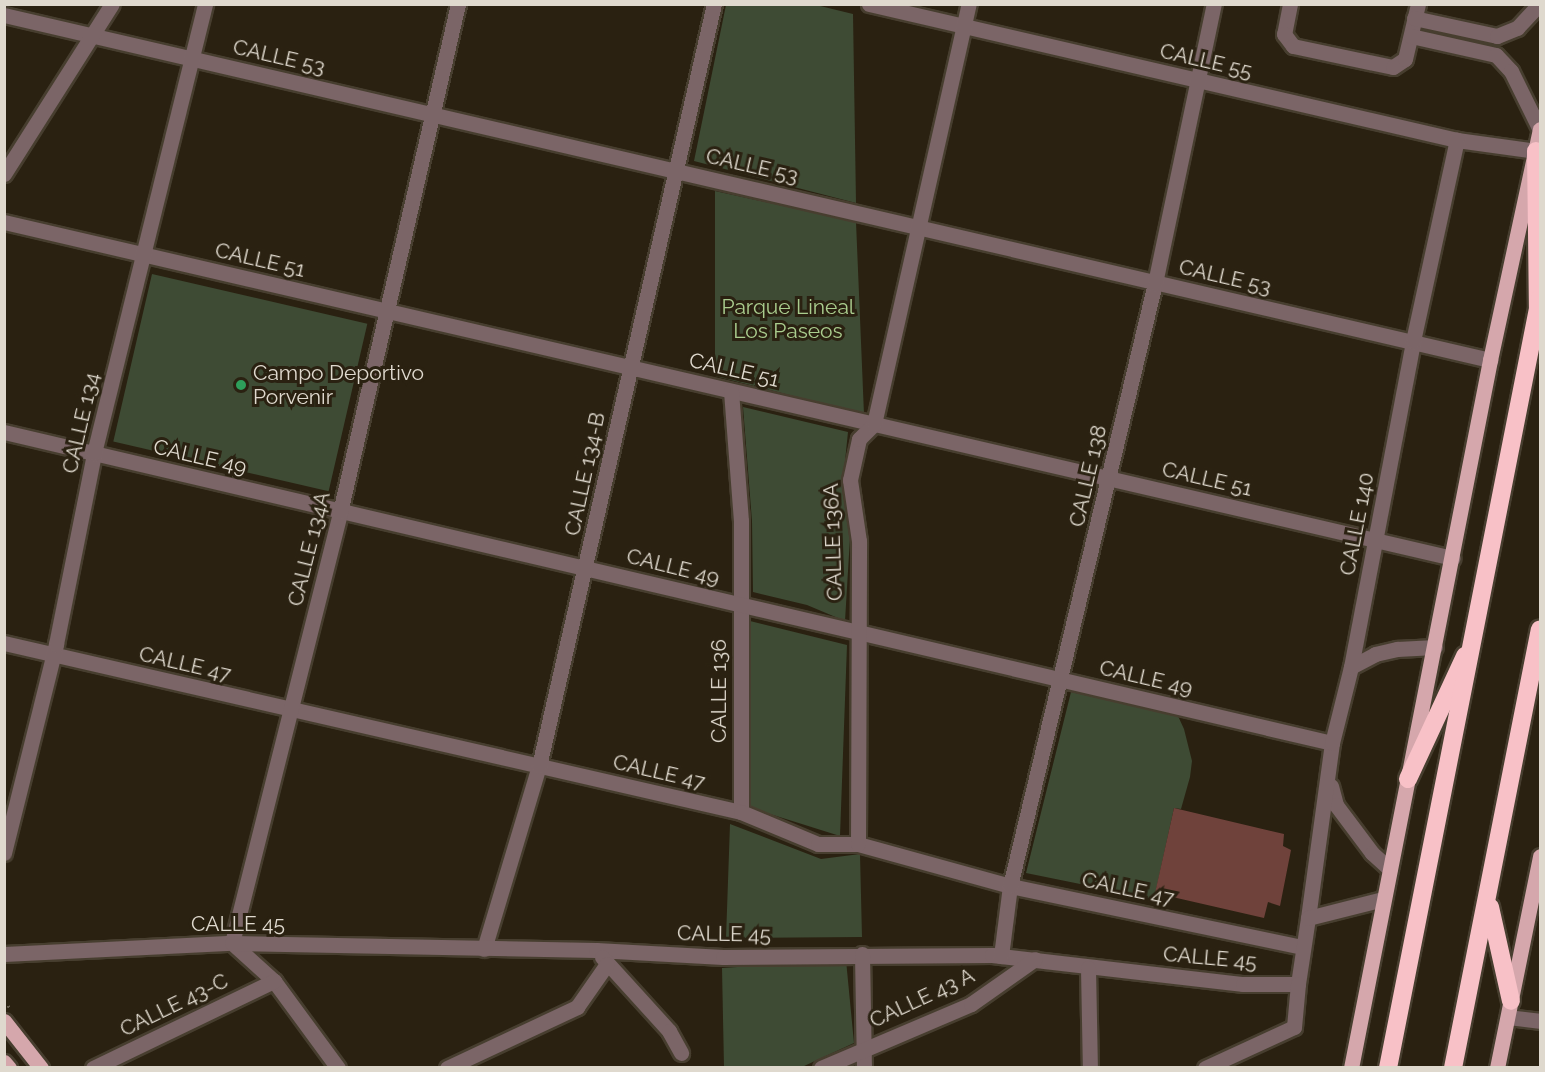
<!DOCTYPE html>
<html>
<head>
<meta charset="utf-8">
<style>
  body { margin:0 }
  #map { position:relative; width:1545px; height:1072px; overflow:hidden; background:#2a2111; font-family:Raleway,sans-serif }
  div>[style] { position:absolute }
  .green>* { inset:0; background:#3e4b34; transform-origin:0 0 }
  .building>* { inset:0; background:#6f423b }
  .path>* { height:3px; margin-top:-1.5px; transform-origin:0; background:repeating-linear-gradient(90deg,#675f51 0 1.5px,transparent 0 6px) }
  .roads { filter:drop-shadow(2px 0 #473e2f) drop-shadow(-2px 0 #473e2f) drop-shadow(0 2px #473e2f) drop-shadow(0 -2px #473e2f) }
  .minor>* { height:15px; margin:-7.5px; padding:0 7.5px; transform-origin:7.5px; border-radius:7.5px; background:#7b6567 }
  .major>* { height:15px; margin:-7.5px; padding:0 7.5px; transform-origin:7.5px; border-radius:7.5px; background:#d5a7ac }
  .highway>* { height:18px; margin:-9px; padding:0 9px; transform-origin:9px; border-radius:9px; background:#f8c1c7 }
  .dots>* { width:16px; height:16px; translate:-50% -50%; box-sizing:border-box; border:3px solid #2a2111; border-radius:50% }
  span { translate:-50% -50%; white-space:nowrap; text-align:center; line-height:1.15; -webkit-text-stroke:6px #2a2111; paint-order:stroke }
  .street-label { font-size:21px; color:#dfd9ce }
  .park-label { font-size:21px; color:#aacd8e }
  .poi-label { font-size:21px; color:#dfd9ce }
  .left { translate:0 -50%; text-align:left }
  .frame { position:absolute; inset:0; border:6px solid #dfd9ce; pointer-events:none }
</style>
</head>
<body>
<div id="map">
  <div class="green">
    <div style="clip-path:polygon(726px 5px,816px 5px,853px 14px,856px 203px,694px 161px)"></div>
    <div style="clip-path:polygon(715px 191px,856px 222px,864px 414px,715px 376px)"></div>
    <div style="left:152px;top:274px;width:221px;height:172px;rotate:13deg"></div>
    <div style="clip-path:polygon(743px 407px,848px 432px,843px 481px,850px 538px,845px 621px,807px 605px,753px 592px,752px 521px)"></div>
    <div style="clip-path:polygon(750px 621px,847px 645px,840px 836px,751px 808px)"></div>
    <div style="clip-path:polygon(1071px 692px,1178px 716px,1184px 729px,1192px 761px,1190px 777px,1181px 809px,1174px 808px,1154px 899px,1026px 873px)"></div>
    <div style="clip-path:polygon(730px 824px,821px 859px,860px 854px,862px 937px,726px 938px)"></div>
    <div style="clip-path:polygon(846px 960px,854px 1043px,802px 1067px,724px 1067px,722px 968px)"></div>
  </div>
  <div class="building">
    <div style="clip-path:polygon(1174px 808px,1284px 834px,1283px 846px,1291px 850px,1280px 906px,1268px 902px,1264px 918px,1155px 893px)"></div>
  </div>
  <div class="path">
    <div style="left:4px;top:1001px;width:9px;rotate:49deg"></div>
  </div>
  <div class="roads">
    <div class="minor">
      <div style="left:869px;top:4px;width:604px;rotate:13.02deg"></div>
      <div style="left:1457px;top:140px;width:80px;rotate:7.9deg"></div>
      <div style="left:1290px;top:4px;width:31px;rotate:101deg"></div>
      <div style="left:1284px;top:34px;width:15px;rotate:53deg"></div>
      <div style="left:1293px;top:46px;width:102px;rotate:11.9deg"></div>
      <div style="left:1393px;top:67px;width:14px;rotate:-34deg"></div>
      <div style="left:1405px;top:59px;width:57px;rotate:-76.7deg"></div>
      <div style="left:4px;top:15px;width:1526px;rotate:13.07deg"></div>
      <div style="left:1414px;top:18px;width:85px;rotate:12.2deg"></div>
      <div style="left:1497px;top:36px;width:22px;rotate:-22deg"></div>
      <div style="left:1517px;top:28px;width:33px;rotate:-47deg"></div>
      <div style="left:1411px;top:36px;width:87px;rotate:12.6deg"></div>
      <div style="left:1496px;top:55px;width:22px;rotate:47deg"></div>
      <div style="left:1511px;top:71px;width:66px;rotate:63.8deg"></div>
      <div style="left:4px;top:174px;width:201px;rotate:-57.6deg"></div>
      <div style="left:4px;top:222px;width:1487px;rotate:13.06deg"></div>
      <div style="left:731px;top:391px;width:130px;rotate:85.6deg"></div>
      <div style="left:741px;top:521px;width:291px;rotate:90deg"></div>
      <div style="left:4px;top:432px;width:1364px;rotate:13.18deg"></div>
      <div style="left:4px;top:643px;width:756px;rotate:12.92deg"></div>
      <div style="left:741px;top:812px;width:83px;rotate:22.6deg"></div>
      <div style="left:818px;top:844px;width:40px"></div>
      <div style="left:858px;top:844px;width:158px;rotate:15.4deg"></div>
      <div style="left:1010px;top:886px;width:297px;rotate:11.8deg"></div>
      <div style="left:1351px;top:667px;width:27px;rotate:-28deg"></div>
      <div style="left:1375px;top:654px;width:23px;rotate:-13deg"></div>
      <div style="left:1397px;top:649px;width:38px;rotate:-3deg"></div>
      <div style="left:1331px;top:786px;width:20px;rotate:75deg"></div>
      <div style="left:1336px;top:805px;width:60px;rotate:53.1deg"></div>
      <div style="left:1372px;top:853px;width:24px;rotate:42deg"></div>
      <div style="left:858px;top:844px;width:303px;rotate:-89.8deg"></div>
      <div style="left:859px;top:541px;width:62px;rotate:-98.4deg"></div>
      <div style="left:850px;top:480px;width:42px;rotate:-77.6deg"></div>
      <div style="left:859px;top:439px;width:21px;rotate:-45deg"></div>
      <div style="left:874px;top:424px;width:431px;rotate:-77.3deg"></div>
      <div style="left:4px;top:853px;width:215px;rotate:-76deg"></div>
      <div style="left:56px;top:644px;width:195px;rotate:-78.7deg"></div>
      <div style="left:94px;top:453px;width:463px;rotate:-76.1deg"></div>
      <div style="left:1308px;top:918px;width:177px;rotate:-82.2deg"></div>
      <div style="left:1332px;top:743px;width:78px;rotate:-76deg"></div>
      <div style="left:1351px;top:667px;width:332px;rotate:-79.2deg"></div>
      <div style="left:1413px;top:341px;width:206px;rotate:-77.7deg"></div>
      <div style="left:232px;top:943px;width:444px;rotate:-75.9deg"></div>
      <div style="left:340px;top:512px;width:522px;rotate:-76.92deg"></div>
      <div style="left:232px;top:943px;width:57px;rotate:42.1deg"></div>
      <div style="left:274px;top:981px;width:108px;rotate:53.7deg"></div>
      <div style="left:484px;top:949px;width:191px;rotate:-73.3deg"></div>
      <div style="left:539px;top:766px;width:782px;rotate:-77.07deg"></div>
      <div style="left:4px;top:954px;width:228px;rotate:-2.8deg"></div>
      <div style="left:232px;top:943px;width:364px;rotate:1.1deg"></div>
      <div style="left:596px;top:950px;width:127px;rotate:3.2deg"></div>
      <div style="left:723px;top:957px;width:269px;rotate:-0.4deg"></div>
      <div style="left:992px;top:955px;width:253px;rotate:6.6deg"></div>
      <div style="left:1243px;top:984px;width:55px"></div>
      <div style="left:1298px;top:984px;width:67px;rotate:-81.4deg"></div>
      <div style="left:1308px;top:918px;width:77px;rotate:-14.2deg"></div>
      <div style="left:862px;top:954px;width:114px;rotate:89deg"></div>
      <div style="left:1001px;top:956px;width:71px;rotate:-82.7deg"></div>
      <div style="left:1010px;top:886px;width:620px;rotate:-76.48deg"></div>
      <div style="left:1155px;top:283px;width:285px;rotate:-78.1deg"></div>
      <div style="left:602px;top:957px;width:100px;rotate:47.8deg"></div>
      <div style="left:669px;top:1031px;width:25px;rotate:61deg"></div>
      <div style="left:1088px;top:968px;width:100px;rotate:88.9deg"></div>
      <div style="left:1508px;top:1017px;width:32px;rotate:7deg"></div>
      <div style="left:93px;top:1068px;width:201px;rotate:-25.7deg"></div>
      <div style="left:447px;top:1068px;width:144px;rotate:-25.1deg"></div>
      <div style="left:577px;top:1007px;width:52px;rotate:-55.1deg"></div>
      <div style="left:821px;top:1068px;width:163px;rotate:-23.1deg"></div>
      <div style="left:971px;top:1004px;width:78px;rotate:-35.1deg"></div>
      <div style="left:1205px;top:1068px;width:98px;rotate:-24.7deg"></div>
      <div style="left:1294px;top:1027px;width:43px;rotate:-84.7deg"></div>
    </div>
    <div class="major">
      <div style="left:4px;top:1021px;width:60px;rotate:51.8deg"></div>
      <div style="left:4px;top:1062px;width:8px;rotate:50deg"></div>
      <div style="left:1351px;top:1068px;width:722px;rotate:-78.89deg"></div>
      <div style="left:1490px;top:360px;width:236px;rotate:-77.8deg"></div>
      <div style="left:1497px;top:1068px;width:216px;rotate:-78.5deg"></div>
    </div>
    <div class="highway">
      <div style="left:1536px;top:151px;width:157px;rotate:89.3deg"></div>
      <div style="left:1408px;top:779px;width:136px;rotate:-65.1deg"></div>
      <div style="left:1490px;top:907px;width:96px;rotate:77.4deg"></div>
      <div style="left:1388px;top:1068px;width:785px;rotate:-78.83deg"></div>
      <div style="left:1453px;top:1068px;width:447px;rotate:-78.8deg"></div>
    </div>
  </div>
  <div class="dots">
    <div style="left:241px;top:385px;background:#2e9e5b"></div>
  </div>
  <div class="street-label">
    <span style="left:279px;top:57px;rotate:13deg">CALLE 53</span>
    <span style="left:1206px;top:61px;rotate:13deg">CALLE 55</span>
    <span style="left:752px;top:166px;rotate:13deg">CALLE 53</span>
    <span style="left:260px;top:260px;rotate:13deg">CALLE 51</span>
    <span style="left:1225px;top:277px;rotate:13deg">CALLE 53</span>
    <span style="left:734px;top:370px;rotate:13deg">CALLE 51</span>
    <span style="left:81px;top:423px;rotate:-77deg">CALLE 134</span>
    <span style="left:200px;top:457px;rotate:13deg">CALLE 49</span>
    <span style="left:585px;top:474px;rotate:-78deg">CALLE 134-B</span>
    <span style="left:1088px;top:476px;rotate:-77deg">CALLE 138</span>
    <span style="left:1207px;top:479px;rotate:13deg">CALLE 51</span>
    <span style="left:1357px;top:524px;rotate:-79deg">CALLE 140</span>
    <span style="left:833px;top:542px;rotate:-92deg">CALLE 136A</span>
    <span style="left:309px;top:549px;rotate:-76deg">CALLE 134A</span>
    <span style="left:673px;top:567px;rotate:14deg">CALLE 49</span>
    <span style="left:185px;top:664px;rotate:13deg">CALLE 47</span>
    <span style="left:1146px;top:678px;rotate:13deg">CALLE 49</span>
    <span style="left:719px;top:691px;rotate:-90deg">CALLE 136</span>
    <span style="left:659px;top:772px;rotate:13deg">CALLE 47</span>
    <span style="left:1128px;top:889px;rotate:12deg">CALLE 47</span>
    <span style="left:238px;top:924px">CALLE 45</span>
    <span style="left:724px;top:934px;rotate:1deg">CALLE 45</span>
    <span style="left:1210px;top:958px;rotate:5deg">CALLE 45</span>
    <span style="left:922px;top:998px;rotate:-25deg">CALLE 43 A</span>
    <span style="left:174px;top:1005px;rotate:-26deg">CALLE 43-C</span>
  </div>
  <div class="park-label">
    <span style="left:788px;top:319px">Parque Lineal<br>Los Paseos</span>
  </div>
  <div class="poi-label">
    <span class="left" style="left:253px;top:385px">Campo Deportivo<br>Porvenir</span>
  </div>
  <div class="frame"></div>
</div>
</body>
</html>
